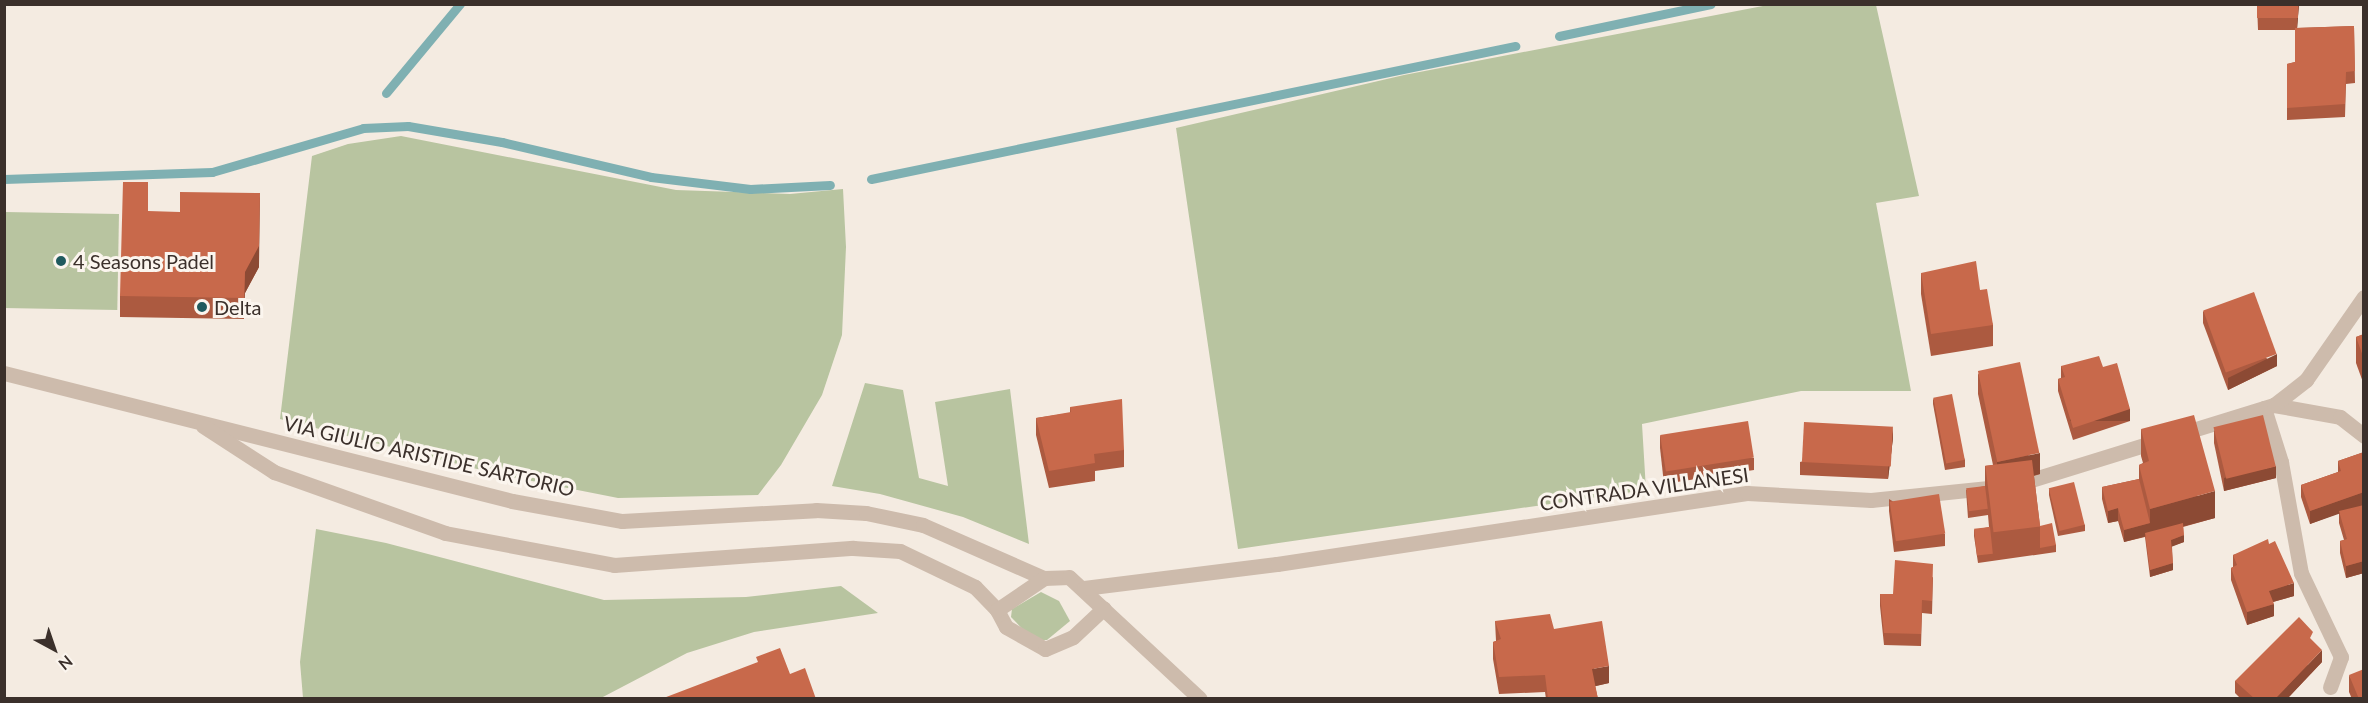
<!DOCTYPE html>
<html>
<head>
<meta charset="utf-8">
<style>
  body { margin:0 }
  #map { position:relative; width:2368px; height:703px; overflow:hidden; background:#f4ebe1; font-family:Lato,sans-serif }
  div>[style] { position:absolute }
  .green>* { inset:0; background:#b8c4a0; transform-origin:0 0 }
  .stream>* { height:9px; margin:-4.5px; padding:0 4.5px; transform-origin:4.5px; border-radius:4.5px; background:#7fb0b2 }
  .minor>* { height:15px; margin:-7.5px; padding:0 7.5px; transform-origin:7.5px; border-radius:7.5px; background:#cdbbac }
  .wall>* { inset:0; background:#ac5a40 }
  .shaded-wall>* { inset:0; background:#8c4a34; transform-origin:0 0 }
  .building>* { inset:0; background:#c8694b; transform-origin:0 0 }
  .dots>* { width:16px; height:16px; translate:-50% -50%; box-sizing:border-box; border:3px solid #fbf5ee; border-radius:50% }
  span { translate:-50% -50%; white-space:nowrap; text-align:center; line-height:1.15; -webkit-text-stroke:6px #fbf5ee; paint-order:stroke }
  .poi-label { font-size:20px; color:#3b302b }
  .left { translate:0 -50%; text-align:left }
  .street-label { font-size:20px; color:#3b302b }
  .frame { position:absolute; inset:0; border:6px solid #3b302b; pointer-events:none }
  .north { position:absolute; left:24px; top:619px; width:60px; height:60px; -webkit-text-stroke:4px #fbf5ee; paint-order:stroke; rotate:140deg; font-size:16px; font-weight:700; line-height:24px; text-align:center; color:#3b302b }
  .north::after { content:''; display:block; margin:auto; width:21px; height:27px; background:#3b302b; clip-path:polygon(50% 0,100% 100%,50% 72%,0 100%) }
</style>
</head>
<body>
<div id="map">
  <div class="green">
    <div style="clip-path:polygon(1768px 5px,1876px 5px,1919px 196px,1876px 203px,1911px 391px,1801px 391px,1642px 424px,1646px 490px,1238px 549px,1176px 128px,1404px 75px)"></div>
    <div style="clip-path:polygon(401px 136px,676px 190px,790px 194px,843px 189px,846px 247px,842px 335px,822px 395px,781px 465px,758px 495px,618px 498px,497px 474px,280px 419px,312px 156px,348px 144px)"></div>
    <div style="left:5px;top:212px;width:114px;height:96px;rotate:1deg"></div>
    <div style="clip-path:polygon(865px 383px,903px 390px,919px 478px,948px 486px,935px 402px,1010px 389px,1029px 544px,963px 517px,880px 494px,832px 486px)"></div>
    <div style="clip-path:polygon(316px 529px,386px 543px,604px 600px,746px 597px,841px 586px,878px 613px,754px 632px,687px 653px,601px 698px,303px 698px,300px 662px)"></div>
    <div style="clip-path:polygon(1041px 592px,1059px 601px,1070px 621px,1047px 640px,1033px 640px,1011px 617px,1012px 609px)"></div>
  </div>
  <div class="stream">
    <div style="left:1559px;top:36px;width:155px;rotate:-11.9deg"></div>
    <div style="left:386px;top:93px;width:116px;rotate:-50.3deg"></div>
    <div style="left:4px;top:179px;width:208px;rotate:-1.9deg"></div>
    <div style="left:212px;top:172px;width:157px;rotate:-16.2deg"></div>
    <div style="left:363px;top:128px;width:45px;rotate:-2.5deg"></div>
    <div style="left:408px;top:126px;width:95px;rotate:9.7deg"></div>
    <div style="left:502px;top:142px;width:153px;rotate:13.2deg"></div>
    <div style="left:651px;top:177px;width:100px;rotate:6.9deg"></div>
    <div style="left:750px;top:189px;width:80px;rotate:-2.9deg"></div>
    <div style="left:871px;top:179px;width:658px;rotate:-11.67deg"></div>
  </div>
  <div class="minor">
    <div style="left:4px;top:373px;width:524px;rotate:14.14deg"></div>
    <div style="left:512px;top:501px;width:112px;rotate:10.3deg"></div>
    <div style="left:622px;top:521px;width:194px;rotate:-3.2deg"></div>
    <div style="left:816px;top:510px;width:50px;rotate:3.4deg"></div>
    <div style="left:866px;top:513px;width:58px;rotate:11.9deg"></div>
    <div style="left:923px;top:525px;width:132px;rotate:23.7deg"></div>
    <div style="left:1044px;top:578px;width:25px;rotate:-2deg"></div>
    <div style="left:1069px;top:577px;width:178px;rotate:42.9deg"></div>
    <div style="left:2274px;top:405px;width:67px;rotate:10.3deg"></div>
    <div style="left:2340px;top:417px;width:31px;rotate:38deg"></div>
    <div style="left:2264px;top:408px;width:57px;rotate:72.5deg"></div>
    <div style="left:2281px;top:462px;width:113px;rotate:79.8deg"></div>
    <div style="left:2301px;top:573px;width:93px;rotate:64.5deg"></div>
    <div style="left:2341px;top:657px;width:32px;rotate:110deg"></div>
    <div style="left:203px;top:426px;width:85px;rotate:32.9deg"></div>
    <div style="left:274px;top:472px;width:182px;rotate:19.6deg"></div>
    <div style="left:445px;top:533px;width:172px;rotate:10.7deg"></div>
    <div style="left:614px;top:565px;width:240px;rotate:-4.1deg"></div>
    <div style="left:853px;top:548px;width:47px;rotate:3.7deg"></div>
    <div style="left:900px;top:551px;width:83px;rotate:25.6deg"></div>
    <div style="left:975px;top:587px;width:32px;rotate:46deg"></div>
    <div style="left:997px;top:610px;width:19px;rotate:62deg"></div>
    <div style="left:1006px;top:627px;width:45px;rotate:29.4deg"></div>
    <div style="left:1045px;top:649px;width:30px;rotate:-23deg"></div>
    <div style="left:1073px;top:637px;width:42px;rotate:-43.1deg"></div>
    <div style="left:2015px;top:485px;width:271px;rotate:-17.2deg"></div>
    <div style="left:2274px;top:405px;width:41px;rotate:-38deg"></div>
    <div style="left:2306px;top:380px;width:101px;rotate:-55.1deg"></div>
    <div style="left:1084px;top:588px;width:194px;rotate:-7.1deg"></div>
    <div style="left:1277px;top:564px;width:475px;rotate:-8.6deg"></div>
    <div style="left:1747px;top:493px;width:124px;rotate:3.2deg"></div>
    <div style="left:1871px;top:500px;width:118px;rotate:-5.9deg"></div>
    <div style="left:997px;top:610px;width:57px;rotate:-34.2deg"></div>
  </div>
  <div class="wall">
    <div style="clip-path:polygon(2257px 4px,2299px 4px,2297px 28px,2354px 26px,2355px 83px,2346px 84px,2345px 117px,2287px 120px,2287px 64px,2295px 62px,2295px 30px,2258px 30px)"></div>
    <div style="clip-path:polygon(148px 211px,259px 267px,245px 293px,244px 319px,120px 317px,120px 296px)"></div>
    <div style="clip-path:polygon(1921px 273px,1980px 290px,1993px 325px,1993px 346px,1931px 356px,1921px 294px)"></div>
    <div style="clip-path:polygon(2203px 311px,2277px 366px,2228px 390px,2203px 323px)"></div>
    <div style="clip-path:polygon(2364px 334px,2364px 385px,2356px 363px,2356px 337px)"></div>
    <div style="clip-path:polygon(2061px 366px,2103px 367px,2130px 421px,2073px 440px,2058px 391px,2058px 379px,2061px 378px)"></div>
    <div style="clip-path:polygon(1978px 373px,2040px 474px,2034px 476px,2040px 526px,2056px 545px,2056px 552px,1978px 563px,1974px 536px,1974px 530px,1989px 527px,1988px 515px,1968px 518px,1966px 490px,1985px 486px,1985px 466px,1993px 465px,1978px 394px)"></div>
    <div style="clip-path:polygon(1933px 398px,1965px 460px,1965px 467px,1945px 470px,1933px 404px)"></div>
    <div style="clip-path:polygon(1070px 407px,1124px 450px,1124px 467px,1095px 471px,1095px 481px,1049px 488px,1036px 435px,1036px 418px,1070px 413px)"></div>
    <div style="clip-path:polygon(2141px 429px,2215px 518px,2183px 527px,2184px 542px,2172px 546px,2173px 570px,2150px 577px,2145px 537px,2124px 542px,2118px 521px,2108px 523px,2102px 499px,2102px 487px,2139px 479px,2139px 465px,2143px 463px,2141px 456px)"></div>
    <div style="clip-path:polygon(2214px 430px,2276px 478px,2224px 491px,2214px 443px)"></div>
    <div style="clip-path:polygon(1660px 436px,1754px 458px,1754px 470px,1664px 484px,1660px 448px)"></div>
    <div style="clip-path:polygon(1893px 438px,1888px 479px,1800px 475px,1800px 462px)"></div>
    <div style="clip-path:polygon(2364px 452px,2364px 573px,2346px 578px,2340px 553px,2340px 541px,2344px 540px,2339px 523px,2339px 513px,2310px 524px,2301px 497px,2301px 485px,2338px 472px,2338px 461px)"></div>
    <div style="clip-path:polygon(2049px 489px,2085px 525px,2085px 531px,2058px 536px,2049px 495px)"></div>
    <div style="clip-path:polygon(1889px 499px,1945px 534px,1945px 546px,1894px 552px,1889px 511px)"></div>
    <div style="clip-path:polygon(2269px 544px,2294px 596px,2273px 602px,2274px 616px,2247px 625px,2231px 580px,2231px 568px,2233px 567px,2233px 555px)"></div>
    <div style="clip-path:polygon(1933px 577px,1932px 614px,1922px 613px,1921px 646px,1884px 645px,1880px 606px,1880px 594px,1893px 594px)"></div>
    <div style="clip-path:polygon(1495px 621px,1554px 629px,1609px 683px,1595px 686px,1598px 699px,1546px 699px,1545px 692px,1499px 694px,1493px 659px,1493px 642px,1496px 641px)"></div>
    <div style="clip-path:polygon(2322px 662px,2287px 699px,2241px 699px,2235px 693px,2235px 681px)"></div>
    <div style="clip-path:polygon(2349px 675px,2364px 699px,2352px 699px,2349px 692px)"></div>
  </div>
  <div class="shaded-wall">
    <div style="clip-path:polygon(2298px 4px,2299px 4px,2297px 30px,2297px 17px)"></div>
    <div style="clip-path:polygon(260px 193px,259px 267px,245px 293px,244px 319px,245px 272px)"></div>
    <div style="clip-path:polygon(2277px 354px,2277px 366px,2228px 390px,2228px 378px)"></div>
    <div style="left:2130px;top:409px;width:12px;height:60px;rotate:90deg"></div>
    <div style="clip-path:polygon(1893px 426px,1893px 438px,1888px 479px,1888px 467px)"></div>
    <div style="clip-path:polygon(2040px 453px,2040px 474px,1997px 484px,1997px 462px)"></div>
    <div style="clip-path:polygon(2276px 466px,2276px 478px,2224px 491px,2224px 478px)"></div>
    <div style="clip-path:polygon(2215px 491px,2215px 518px,2124px 542px,2124px 530px,2150px 523px,2150px 509px)"></div>
    <div style="clip-path:polygon(2364px 492px,2364px 505px,2310px 524px,2310px 511px)"></div>
    <div style="clip-path:polygon(2118px 508px,2118px 521px,2108px 523px,2108px 511px)"></div>
    <div style="clip-path:polygon(2184px 535px,2184px 542px,2171px 547px,2171px 540px)"></div>
    <div style="clip-path:polygon(2364px 561px,2364px 573px,2346px 578px,2346px 566px)"></div>
    <div style="clip-path:polygon(2173px 563px,2173px 570px,2150px 577px,2150px 570px)"></div>
    <div style="clip-path:polygon(2294px 583px,2294px 596px,2269px 603px,2269px 591px)"></div>
    <div style="clip-path:polygon(2274px 604px,2274px 616px,2247px 625px,2247px 612px)"></div>
    <div style="clip-path:polygon(2322px 650px,2322px 662px,2287px 699px,2275px 699px)"></div>
    <div style="clip-path:polygon(1609px 666px,1609px 683px,1592px 687px,1592px 669px)"></div>
  </div>
  <div class="building">
    <div style="left:2257px;top:4px;width:41px;height:14px"></div>
    <div style="clip-path:polygon(2354px 26px,2355px 71px,2346px 72px,2345px 104px,2287px 108px,2287px 64px,2295px 62px,2295px 28px)"></div>
    <div style="clip-path:polygon(123px 182px,148px 182px,148px 211px,180px 212px,180px 192px,260px 193px,259px 246px,245px 272px,244px 298px,120px 296px)"></div>
    <div style="clip-path:polygon(1976px 261px,1980px 290px,1987px 289px,1993px 325px,1931px 334px,1921px 273px)"></div>
    <div style="left:2254px;top:292px;width:66px;height:54px;rotate:70deg"></div>
    <div style="clip-path:polygon(2364px 334px,2364px 359px,2356px 337px)"></div>
    <div style="clip-path:polygon(2099px 356px,2103px 367px,2117px 363px,2130px 409px,2073px 428px,2058px 379px,2065px 377px,2061px 366px)"></div>
    <div style="left:2020px;top:362px;width:93px;height:43px;rotate:78deg"></div>
    <div style="left:1952px;top:394px;width:67px;height:19px;rotate:79deg"></div>
    <div style="clip-path:polygon(1122px 399px,1124px 450px,1094px 454px,1095px 463px,1049px 471px,1036px 418px,1071px 412px,1070px 407px)"></div>
    <div style="clip-path:polygon(2194px 415px,2215px 491px,2150px 509px,2139px 465px,2149px 461px,2141px 429px)"></div>
    <div style="left:2263px;top:415px;width:53px;height:51px;rotate:76deg"></div>
    <div style="left:1748px;top:421px;width:37px;height:89px;rotate:81deg"></div>
    <div style="left:1804px;top:422px;width:89px;height:40px;rotate:3deg"></div>
    <div style="clip-path:polygon(2364px 452px,2364px 492px,2310px 511px,2301px 485px,2341px 471px,2338px 461px)"></div>
    <div style="left:2032px;top:460px;width:67px;height:47px;rotate:83deg"></div>
    <div style="clip-path:polygon(2139px 479px,2150px 523px,2124px 530px,2118px 508px,2108px 511px,2102px 487px)"></div>
    <div style="left:2074px;top:482px;width:44px;height:26px;rotate:76deg"></div>
    <div style="left:1985px;top:486px;width:23px;height:19px;rotate:83deg"></div>
    <div style="left:1939px;top:494px;width:40px;height:50px;rotate:81deg"></div>
    <div style="clip-path:polygon(2364px 505px,2364px 561px,2346px 566px,2340px 541px,2347px 539px,2339px 511px)"></div>
    <div style="clip-path:polygon(2052px 523px,2056px 545px,2040px 548px,2040px 526px)"></div>
    <div style="clip-path:polygon(2183px 523px,2184px 535px,2171px 540px,2173px 563px,2150px 570px,2145px 533px)"></div>
    <div style="left:1990px;top:527px;width:27px;height:16px;rotate:84deg"></div>
    <div style="clip-path:polygon(2268px 539px,2269px 544px,2275px 541px,2294px 583px,2269px 591px,2274px 604px,2247px 612px,2231px 568px,2237px 565px,2233px 555px)"></div>
    <div style="clip-path:polygon(1895px 560px,1933px 564px,1932px 601px,1922px 600px,1921px 634px,1884px 633px,1880px 594px,1893px 594px)"></div>
    <div style="clip-path:polygon(1550px 614px,1554px 629px,1602px 621px,1609px 666px,1592px 669px,1598px 699px,1548px 699px,1545px 675px,1499px 677px,1493px 642px,1501px 639px,1495px 621px)"></div>
    <div style="clip-path:polygon(2299px 617px,2313px 632px,2310px 638px,2322px 650px,2275px 699px,2255px 699px,2235px 681px)"></div>
    <div style="clip-path:polygon(780px 648px,790px 674px,805px 668px,816px 699px,661px 699px,758px 662px,756px 657px)"></div>
    <div style="clip-path:polygon(2364px 669px,2364px 699px,2359px 699px,2349px 675px)"></div>
  </div>
  <div class="dots">
    <div style="left:61px;top:261px;background:#1f5a5e"></div>
    <div style="left:202px;top:307px;background:#1f5a5e"></div>
  </div>
  <div class="poi-label">
    <span class="left" style="left:73px;top:261px">4 Seasons Padel</span>
    <span class="left" style="left:214px;top:307px">Delta</span>
  </div>
  <div class="street-label">
    <span style="left:429px;top:456px;rotate:13deg">VIA GIULIO ARISTIDE SARTORIO</span>
    <span style="left:1644px;top:489px;rotate:-8deg">CONTRADA VILLANESI</span>
  </div>
  <div class="frame"></div>
  <div class="north">N</div>
</div>
</body>
</html>
